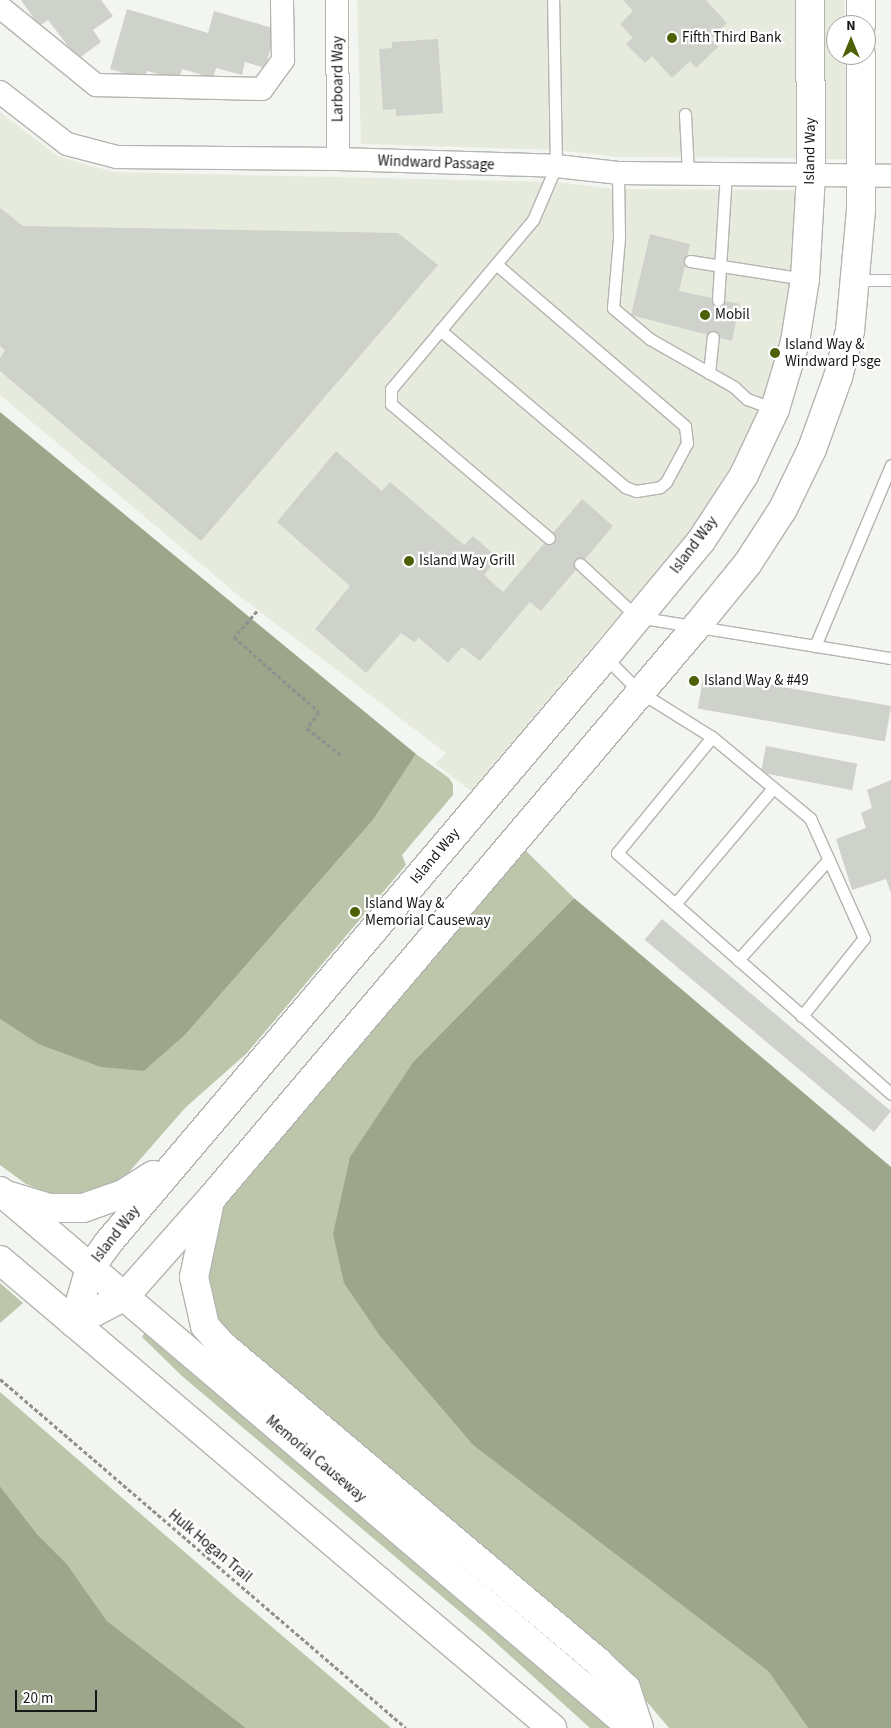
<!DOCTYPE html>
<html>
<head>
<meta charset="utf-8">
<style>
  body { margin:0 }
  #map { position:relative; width:891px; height:1728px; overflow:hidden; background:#f3f5f0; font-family:"Source Sans 3",sans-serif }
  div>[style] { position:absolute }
  .built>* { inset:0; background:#e6ebde }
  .green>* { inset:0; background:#bdc6ab }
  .water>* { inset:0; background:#9da68a }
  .building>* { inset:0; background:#cfd1cb; transform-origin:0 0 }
  .path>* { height:3px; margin-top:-1.5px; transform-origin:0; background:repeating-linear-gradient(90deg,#90918e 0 4px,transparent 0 6.5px) }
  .roads { filter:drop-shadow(1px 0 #b3b5b0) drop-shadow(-1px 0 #b3b5b0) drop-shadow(0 1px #b3b5b0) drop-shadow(0 -1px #b3b5b0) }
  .service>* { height:11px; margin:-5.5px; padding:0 5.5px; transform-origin:5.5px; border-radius:5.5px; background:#fff }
  .minor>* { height:22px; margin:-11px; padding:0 11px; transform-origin:11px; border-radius:11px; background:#fff }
  .tertiary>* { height:28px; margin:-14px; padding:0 14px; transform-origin:14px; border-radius:14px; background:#fff }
  .primary>* { height:28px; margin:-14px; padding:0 14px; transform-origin:14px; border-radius:14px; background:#fff }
  .dots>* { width:14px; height:14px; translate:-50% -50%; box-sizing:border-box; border:2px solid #fff; border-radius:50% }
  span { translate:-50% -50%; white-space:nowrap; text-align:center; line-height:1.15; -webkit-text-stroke:4.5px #fff; paint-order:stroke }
  .poi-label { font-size:15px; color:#171816 }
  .left { translate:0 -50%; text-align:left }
  .street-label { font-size:15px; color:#171816 }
  .north { position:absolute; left:826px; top:15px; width:50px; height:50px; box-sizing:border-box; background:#fff; border:1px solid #a2a3a2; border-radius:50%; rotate:0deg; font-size:14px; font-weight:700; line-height:20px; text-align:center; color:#171816 }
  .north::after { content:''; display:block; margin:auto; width:18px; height:22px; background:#4d6006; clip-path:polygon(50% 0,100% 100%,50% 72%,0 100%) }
  .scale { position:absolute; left:15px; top:1690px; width:82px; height:22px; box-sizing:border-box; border:2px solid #171816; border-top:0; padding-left:6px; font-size:15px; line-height:18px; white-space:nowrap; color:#171816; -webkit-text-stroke:4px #fff; paint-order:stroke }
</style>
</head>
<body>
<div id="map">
  <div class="built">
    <div style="clip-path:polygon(357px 0,796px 0,797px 158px,616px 157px,557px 150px,361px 144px)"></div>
    <div style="clip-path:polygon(824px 0,844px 0,845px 25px,836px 25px,836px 55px,846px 55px,848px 159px,825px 159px)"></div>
    <div style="clip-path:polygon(0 112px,59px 157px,114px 172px,556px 182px,615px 189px,796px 190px,790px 277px,781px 338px,762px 403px,731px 466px,690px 531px,471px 791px,435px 764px,446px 753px,233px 591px,0 395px)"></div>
  </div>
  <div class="green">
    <div style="clip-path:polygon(416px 754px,449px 778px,453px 784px,453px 795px,402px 855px,406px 865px,247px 1053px,185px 1108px,123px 1179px,88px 1195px,51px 1194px,26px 1184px,0 1165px,0 1019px,38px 1044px,144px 1071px,185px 1035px,373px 820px)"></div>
    <div style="clip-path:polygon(525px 850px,574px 898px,414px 1061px,474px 1446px,768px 1671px,808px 1728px,669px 1728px,631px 1683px,221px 1334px,205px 1283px,221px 1207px)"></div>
    <div style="clip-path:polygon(0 1283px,23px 1303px,0 1323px)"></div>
    <div style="clip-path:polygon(145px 1332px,612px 1728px,590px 1728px,485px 1633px,182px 1376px,142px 1337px)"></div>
    <div style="clip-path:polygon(0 1392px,240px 1600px,391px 1728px,246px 1728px,107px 1621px,67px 1564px,37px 1534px,0 1486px)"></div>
  </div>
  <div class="water">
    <div style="clip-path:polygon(0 412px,416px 754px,373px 820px,185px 1035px,144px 1071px,101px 1067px,38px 1044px,0 1019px)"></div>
    <div style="clip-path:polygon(574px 898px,891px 1167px,891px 1728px,808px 1728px,768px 1671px,474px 1446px,380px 1336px,344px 1283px,333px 1234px,350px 1157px,414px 1061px)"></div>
    <div style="clip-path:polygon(0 1486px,37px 1534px,67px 1564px,107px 1621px,246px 1728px,0 1728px)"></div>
  </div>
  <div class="building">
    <div style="clip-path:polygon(21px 0,101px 0,113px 16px,93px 30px,101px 42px,78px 59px,48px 20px,39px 26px)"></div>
    <div style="clip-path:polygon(623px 0,706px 0,727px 23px,711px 39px,718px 47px,696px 68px,690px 61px,672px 78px,652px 56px,645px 63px,626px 44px,633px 38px,620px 24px,633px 11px)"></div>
    <div style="clip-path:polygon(127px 9px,208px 33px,214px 11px,276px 29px,265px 68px,245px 62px,242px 75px,216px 68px,213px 78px,182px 69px,179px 79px,147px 71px,144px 79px,110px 69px)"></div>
    <div style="clip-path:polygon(438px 39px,443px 113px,396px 116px,396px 109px,383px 110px,379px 49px,392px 48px,392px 42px)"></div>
    <div style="clip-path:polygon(0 208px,23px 226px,398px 233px,438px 265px,201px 541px,0 371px,0 358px,5px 350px,0 346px)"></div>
    <div style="clip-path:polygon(650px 234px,690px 244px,679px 291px,740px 304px,732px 341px,631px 315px)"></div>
    <div style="clip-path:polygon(336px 451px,382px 491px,390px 482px,464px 545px,473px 536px,498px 558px,484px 575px,503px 592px,582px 499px,613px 526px,541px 611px,530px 602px,480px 661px,462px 647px,448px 663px,419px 638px,414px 642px,401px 633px,366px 673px,315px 629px,350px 586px,277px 522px)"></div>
    <div style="left:704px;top:673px;width:190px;height:36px;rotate:10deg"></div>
    <div style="left:766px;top:746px;width:93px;height:27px;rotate:11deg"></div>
    <div style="clip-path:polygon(891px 780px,891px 893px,886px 879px,852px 890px,836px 839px,866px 828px,861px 813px,872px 808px,867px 790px)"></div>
    <div style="left:662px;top:919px;width:299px;height:27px;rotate:40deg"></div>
  </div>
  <div class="path">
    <div style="left:257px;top:611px;width:35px;rotate:131deg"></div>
    <div style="left:234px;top:637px;width:113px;rotate:41.4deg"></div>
    <div style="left:319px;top:712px;width:20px;rotate:127deg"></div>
    <div style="left:307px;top:728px;width:45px;rotate:38.7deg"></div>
    <div style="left:0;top:1379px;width:535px;rotate:40.68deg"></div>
  </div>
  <div class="roads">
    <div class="service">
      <div style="left:685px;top:114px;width:59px;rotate:87.1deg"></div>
      <div style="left:618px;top:173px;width:65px;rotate:89.1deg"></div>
      <div style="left:619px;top:238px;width:70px;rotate:94.9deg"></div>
      <div style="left:613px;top:308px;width:48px;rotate:40deg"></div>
      <div style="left:650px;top:339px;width:97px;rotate:29.7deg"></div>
      <div style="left:734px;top:387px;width:18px;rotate:43deg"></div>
      <div style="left:747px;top:399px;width:30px;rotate:20deg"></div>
      <div style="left:690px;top:261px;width:116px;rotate:8.9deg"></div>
      <div style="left:856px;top:280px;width:35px"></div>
      <div style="left:718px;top:300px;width:127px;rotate:-86.4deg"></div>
      <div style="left:440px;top:330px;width:243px;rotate:40.3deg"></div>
      <div style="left:625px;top:487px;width:12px;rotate:20deg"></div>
      <div style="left:636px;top:491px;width:24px;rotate:-9deg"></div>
      <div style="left:660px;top:487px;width:8px;rotate:-40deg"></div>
      <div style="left:666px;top:482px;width:44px;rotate:-61.7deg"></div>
      <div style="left:687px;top:443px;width:17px;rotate:-97deg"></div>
      <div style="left:685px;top:426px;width:249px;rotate:-139.4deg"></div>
      <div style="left:709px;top:373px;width:36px;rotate:-84deg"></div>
      <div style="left:549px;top:538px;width:207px;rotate:-139.7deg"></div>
      <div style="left:391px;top:404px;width:15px;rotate:-90deg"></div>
      <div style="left:391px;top:389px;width:221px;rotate:-50deg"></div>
      <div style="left:533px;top:220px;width:59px;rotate:-66.9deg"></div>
      <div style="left:556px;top:166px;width:166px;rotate:-91deg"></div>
      <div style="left:580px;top:564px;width:78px;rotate:42.9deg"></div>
      <div style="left:637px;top:617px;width:257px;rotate:9.2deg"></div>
      <div style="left:815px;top:646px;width:196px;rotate:-67.2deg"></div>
      <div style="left:605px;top:657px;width:49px;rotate:45deg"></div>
      <div style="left:640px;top:692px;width:85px;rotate:32deg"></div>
      <div style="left:712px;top:737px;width:127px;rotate:39.6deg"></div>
      <div style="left:810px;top:818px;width:132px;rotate:65.8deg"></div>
      <div style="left:864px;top:938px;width:100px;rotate:128.5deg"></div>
      <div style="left:712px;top:737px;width:150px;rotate:129.3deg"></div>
      <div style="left:617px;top:853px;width:365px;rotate:41.3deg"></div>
      <div style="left:675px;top:904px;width:152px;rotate:-49.8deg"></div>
      <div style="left:738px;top:960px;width:135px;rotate:-48deg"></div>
    </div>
    <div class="minor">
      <div style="left:337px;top:0;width:159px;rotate:89.6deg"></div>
      <div style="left:0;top:7px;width:124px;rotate:39.1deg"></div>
      <div style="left:96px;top:85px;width:166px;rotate:1.4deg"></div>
      <div style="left:262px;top:89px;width:36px;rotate:-54deg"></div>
      <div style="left:283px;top:60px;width:60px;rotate:-91deg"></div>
      <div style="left:0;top:92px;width:85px;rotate:37.8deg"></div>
      <div style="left:67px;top:144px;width:52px;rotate:14.6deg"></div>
      <div style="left:117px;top:157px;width:221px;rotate:0.5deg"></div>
      <div style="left:338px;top:159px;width:218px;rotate:1.8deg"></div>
      <div style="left:556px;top:166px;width:62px;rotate:6.4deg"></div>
      <div style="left:618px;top:173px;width:273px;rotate:0.6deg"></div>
    </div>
    <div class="tertiary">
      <div style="left:861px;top:0;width:25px;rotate:90deg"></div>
      <div style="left:6px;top:1195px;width:45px;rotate:16.8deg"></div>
      <div style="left:49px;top:1208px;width:34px"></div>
      <div style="left:83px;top:1208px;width:42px;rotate:-19.3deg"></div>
      <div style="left:123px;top:1194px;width:36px;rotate:-32deg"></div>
      <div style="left:209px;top:1206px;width:73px;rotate:101.9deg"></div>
      <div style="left:194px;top:1277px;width:50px;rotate:77.3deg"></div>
      <div style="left:205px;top:1326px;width:25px;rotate:48deg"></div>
      <div style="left:222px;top:1345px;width:493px;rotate:40.1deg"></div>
      <div style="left:599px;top:1663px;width:37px;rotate:43deg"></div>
      <div style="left:626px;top:1688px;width:42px;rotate:72deg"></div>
      <div style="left:74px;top:1323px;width:57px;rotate:-73.8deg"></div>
      <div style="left:90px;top:1268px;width:31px;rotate:-54deg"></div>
      <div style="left:108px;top:1243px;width:768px;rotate:-49.7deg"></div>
      <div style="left:605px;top:657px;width:151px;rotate:-50.4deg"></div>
      <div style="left:701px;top:541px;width:79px;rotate:-56.9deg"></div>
      <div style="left:744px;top:475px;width:73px;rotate:-64.8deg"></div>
      <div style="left:775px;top:409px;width:70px;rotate:-73.4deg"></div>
      <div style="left:795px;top:342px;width:64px;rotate:-81deg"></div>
      <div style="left:805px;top:279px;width:105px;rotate:-86.7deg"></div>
      <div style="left:811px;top:174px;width:174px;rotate:-90.3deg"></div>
      <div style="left:74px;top:1323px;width:58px;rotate:-27.9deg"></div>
      <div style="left:125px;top:1296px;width:128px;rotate:-48.5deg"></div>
      <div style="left:210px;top:1200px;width:751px;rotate:-49.7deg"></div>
      <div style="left:696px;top:627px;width:82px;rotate:-50.9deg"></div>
      <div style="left:748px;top:563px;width:64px;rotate:-57.1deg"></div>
      <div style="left:783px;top:509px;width:67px;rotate:-64.2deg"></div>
      <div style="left:812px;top:449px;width:77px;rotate:-70.1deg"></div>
      <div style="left:838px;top:377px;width:48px;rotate:-75.4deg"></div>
      <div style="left:850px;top:331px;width:121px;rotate:-84.8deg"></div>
      <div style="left:861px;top:210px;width:155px;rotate:-90deg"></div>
    </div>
    <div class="primary">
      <div style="left:0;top:1191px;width:829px;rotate:40.35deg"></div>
      <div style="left:0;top:1260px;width:724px;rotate:40.29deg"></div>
    </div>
  </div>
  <div class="dots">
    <div style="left:672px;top:38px;background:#4d6006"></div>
    <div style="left:705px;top:315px;background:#4d6006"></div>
    <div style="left:775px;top:353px;background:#4d6006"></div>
    <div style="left:409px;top:561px;background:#4d6006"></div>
    <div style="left:694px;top:681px;background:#4d6006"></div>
    <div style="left:355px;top:912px;background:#4d6006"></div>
  </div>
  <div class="poi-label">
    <span class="left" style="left:682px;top:38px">Fifth Third Bank</span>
    <span class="left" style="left:715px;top:315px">Mobil</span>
    <span class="left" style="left:785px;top:353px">Island Way &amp;<br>Windward Psge</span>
    <span class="left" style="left:419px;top:561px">Island Way Grill</span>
    <span class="left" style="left:704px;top:681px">Island Way &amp; #49</span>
    <span class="left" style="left:365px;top:912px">Island Way &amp;<br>Memorial Causeway</span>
  </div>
  <div class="street-label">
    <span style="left:338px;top:79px;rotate:-90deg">Larboard Way</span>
    <span style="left:810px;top:151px;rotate:-89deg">Island Way</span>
    <span style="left:436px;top:163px;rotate:2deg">Windward Passage</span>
    <span style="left:694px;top:545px;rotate:-53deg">Island Way</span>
    <span style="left:435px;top:856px;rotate:-50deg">Island Way</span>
    <span style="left:116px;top:1234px;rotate:-52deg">Island Way</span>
    <span style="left:316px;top:1459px;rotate:40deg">Memorial Causeway</span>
    <span style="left:210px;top:1546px;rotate:40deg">Hulk Hogan Trail</span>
  </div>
  <div class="north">N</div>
  <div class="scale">20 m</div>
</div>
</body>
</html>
